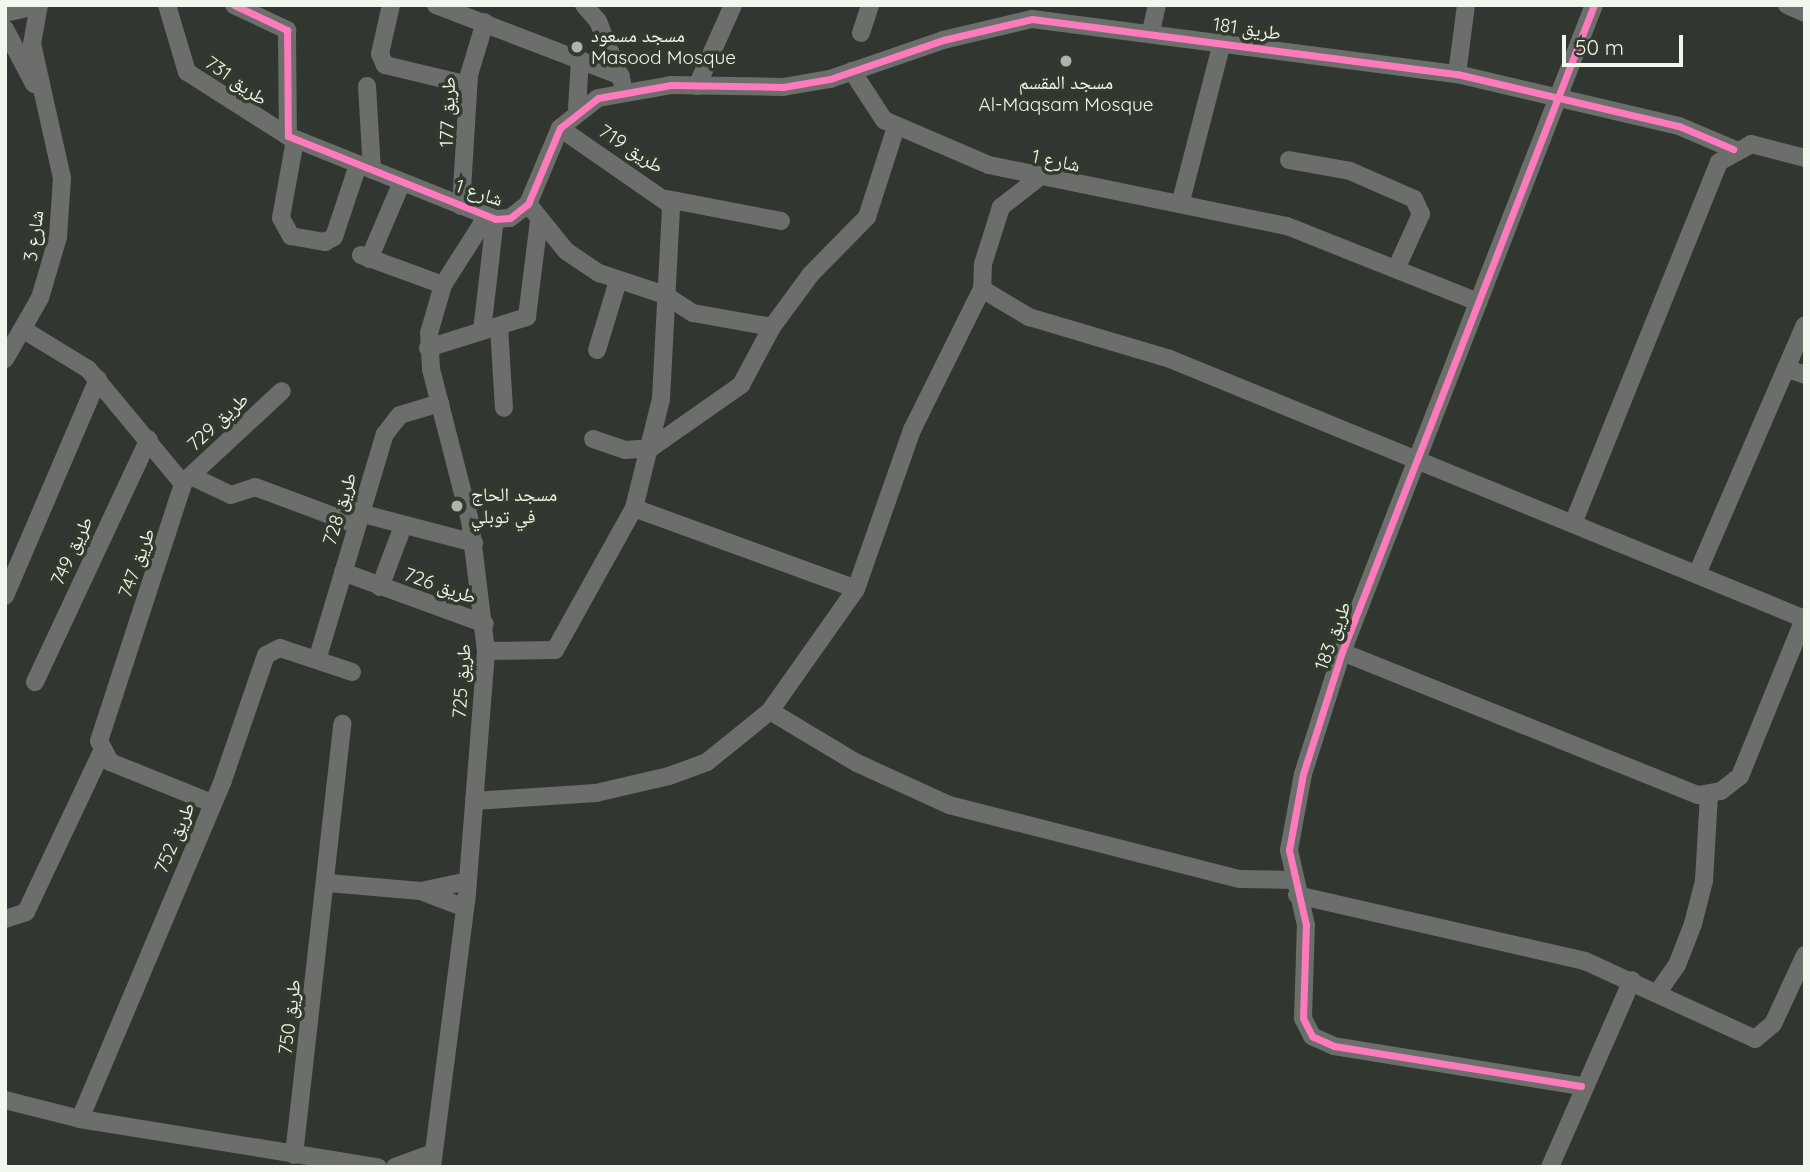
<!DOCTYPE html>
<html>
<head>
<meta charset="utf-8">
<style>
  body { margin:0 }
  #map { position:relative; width:1810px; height:1172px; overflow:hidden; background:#323630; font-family:Quicksand,"Noto Naskh Arabic",sans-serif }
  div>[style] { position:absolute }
  .minor>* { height:18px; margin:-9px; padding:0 9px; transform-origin:9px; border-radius:9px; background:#6c6e6b }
  .cycleway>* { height:7px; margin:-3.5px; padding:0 3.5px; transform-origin:3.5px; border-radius:3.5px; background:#fd7abc }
  .dots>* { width:19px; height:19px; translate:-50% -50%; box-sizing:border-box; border:4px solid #313a2c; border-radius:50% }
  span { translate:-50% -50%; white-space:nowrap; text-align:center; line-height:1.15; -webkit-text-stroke:7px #313a2c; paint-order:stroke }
  .street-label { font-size:19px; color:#f0f7ed }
  .poi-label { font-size:19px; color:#f0f7ed }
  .left { translate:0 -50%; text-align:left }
  .frame { position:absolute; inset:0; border:7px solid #f0f7ed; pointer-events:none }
  .scale { position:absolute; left:1562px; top:35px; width:121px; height:32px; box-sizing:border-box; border:4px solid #f0f7ed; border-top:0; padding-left:9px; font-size:21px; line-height:24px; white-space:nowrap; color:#f0f7ed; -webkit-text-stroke:5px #313a2c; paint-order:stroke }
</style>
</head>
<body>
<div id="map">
  <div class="minor">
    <div style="left:167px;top:5px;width:70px;rotate:73.4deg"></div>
    <div style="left:187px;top:72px;width:120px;rotate:32.4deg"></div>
    <div style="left:234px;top:5px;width:59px;rotate:25.3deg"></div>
    <div style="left:287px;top:30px;width:106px;rotate:89.5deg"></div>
    <div style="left:288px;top:136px;width:223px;rotate:21.8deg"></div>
    <div style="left:495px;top:219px;width:15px;rotate:-4deg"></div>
    <div style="left:510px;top:218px;width:23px;rotate:-38deg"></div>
    <div style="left:528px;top:204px;width:82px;rotate:-67.2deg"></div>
    <div style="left:560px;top:128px;width:48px;rotate:-38.3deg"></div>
    <div style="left:598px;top:98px;width:74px;rotate:-10.1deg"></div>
    <div style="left:671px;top:85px;width:112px;rotate:1deg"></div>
    <div style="left:783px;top:87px;width:48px;rotate:-9.7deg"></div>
    <div style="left:830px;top:79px;width:120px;rotate:-19deg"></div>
    <div style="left:943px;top:40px;width:91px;rotate:-13.3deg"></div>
    <div style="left:1032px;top:19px;width:429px;rotate:7.4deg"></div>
    <div style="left:1457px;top:74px;width:228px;rotate:13.2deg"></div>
    <div style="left:1679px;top:126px;width:59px;rotate:23.1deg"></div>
    <div style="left:391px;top:5px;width:50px;rotate:102.7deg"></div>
    <div style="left:380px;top:54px;width:12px;rotate:66deg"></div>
    <div style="left:385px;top:65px;width:85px;rotate:13.5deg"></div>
    <div style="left:436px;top:5px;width:198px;rotate:21deg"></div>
    <div style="left:584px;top:5px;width:21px;rotate:49deg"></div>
    <div style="left:598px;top:21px;width:66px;rotate:68.5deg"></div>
    <div style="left:1787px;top:5px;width:20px;rotate:24deg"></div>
    <div style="left:5px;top:13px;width:35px;rotate:-13deg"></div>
    <div style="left:5px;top:29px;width:62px;rotate:62.2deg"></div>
    <div style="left:1151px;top:31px;width:27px;rotate:-77deg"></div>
    <div style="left:861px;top:33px;width:29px;rotate:-72deg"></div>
    <div style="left:852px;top:71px;width:59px;rotate:56.9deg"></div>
    <div style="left:884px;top:120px;width:114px;rotate:23.2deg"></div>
    <div style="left:989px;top:165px;width:304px;rotate:11.6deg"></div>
    <div style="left:1287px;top:226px;width:206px;rotate:21.7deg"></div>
    <div style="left:1457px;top:74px;width:70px;rotate:-82.6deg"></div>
    <div style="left:367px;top:86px;width:84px;rotate:86.6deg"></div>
    <div style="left:697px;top:86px;width:89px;rotate:-66deg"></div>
    <div style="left:577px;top:109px;width:50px;rotate:-86.6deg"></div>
    <div style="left:295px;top:140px;width:79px;rotate:100.2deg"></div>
    <div style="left:281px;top:218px;width:21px;rotate:61deg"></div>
    <div style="left:291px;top:236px;width:35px;rotate:10deg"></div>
    <div style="left:325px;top:242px;width:10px;rotate:-29deg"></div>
    <div style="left:334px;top:237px;width:76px;rotate:-71.6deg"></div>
    <div style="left:1289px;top:160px;width:62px;rotate:10.2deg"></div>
    <div style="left:1350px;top:171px;width:70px;rotate:23.6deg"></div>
    <div style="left:1414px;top:199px;width:17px;rotate:65deg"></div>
    <div style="left:1421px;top:214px;width:60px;rotate:114.4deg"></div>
    <div style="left:1037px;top:179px;width:46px;rotate:142.1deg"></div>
    <div style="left:1001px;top:207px;width:60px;rotate:107.5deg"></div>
    <div style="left:983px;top:264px;width:25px;rotate:92deg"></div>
    <div style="left:982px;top:289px;width:55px;rotate:30.8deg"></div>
    <div style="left:1029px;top:317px;width:147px;rotate:16.6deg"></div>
    <div style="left:1170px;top:359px;width:686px;rotate:22.27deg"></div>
    <div style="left:667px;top:199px;width:116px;rotate:10.9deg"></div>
    <div style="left:1181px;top:201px;width:164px;rotate:-75.5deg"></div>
    <div style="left:528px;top:204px;width:60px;rotate:51deg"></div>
    <div style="left:566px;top:251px;width:40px;rotate:34deg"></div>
    <div style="left:599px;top:273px;width:70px;rotate:18.4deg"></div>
    <div style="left:665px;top:295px;width:33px;rotate:33deg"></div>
    <div style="left:693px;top:313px;width:80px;rotate:10deg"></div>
    <div style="left:461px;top:206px;width:131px;rotate:-86.5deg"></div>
    <div style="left:469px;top:75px;width:55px;rotate:-73.2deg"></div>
    <div style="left:361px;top:255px;width:87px;rotate:20.1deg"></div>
    <div style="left:369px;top:259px;width:84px;rotate:-66.8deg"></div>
    <div style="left:499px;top:327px;width:81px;rotate:86.5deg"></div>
    <div style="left:24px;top:330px;width:75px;rotate:31.4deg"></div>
    <div style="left:88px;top:369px;width:149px;rotate:50.4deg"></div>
    <div style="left:183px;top:484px;width:270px;rotate:108.1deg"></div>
    <div style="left:99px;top:741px;width:24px;rotate:62deg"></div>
    <div style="left:110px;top:762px;width:110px;rotate:21.9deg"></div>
    <div style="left:482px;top:331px;width:113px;rotate:-83.4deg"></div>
    <div style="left:428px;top:348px;width:104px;rotate:-17.4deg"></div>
    <div style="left:527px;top:317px;width:97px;rotate:-82.9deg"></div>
    <div style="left:597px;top:350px;width:72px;rotate:-73.1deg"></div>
    <div style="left:5px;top:359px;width:70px;rotate:-60.2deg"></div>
    <div style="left:40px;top:298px;width:64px;rotate:-73.6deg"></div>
    <div style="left:58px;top:237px;width:59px;rotate:-86.1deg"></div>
    <div style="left:62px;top:178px;width:137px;rotate:-102.6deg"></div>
    <div style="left:32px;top:44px;width:40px;rotate:-80deg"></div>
    <div style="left:1786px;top:368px;width:20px;rotate:20deg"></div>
    <div style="left:593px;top:439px;width:34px;rotate:19deg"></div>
    <div style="left:625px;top:450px;width:26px;rotate:-4deg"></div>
    <div style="left:651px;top:448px;width:110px;rotate:-35deg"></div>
    <div style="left:741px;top:385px;width:66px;rotate:-61.9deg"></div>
    <div style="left:772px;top:327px;width:66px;rotate:-53.7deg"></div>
    <div style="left:811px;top:274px;width:80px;rotate:-45.5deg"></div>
    <div style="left:867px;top:217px;width:95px;rotate:-72.1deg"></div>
    <div style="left:191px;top:476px;width:44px;rotate:25.4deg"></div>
    <div style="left:231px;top:495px;width:25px;rotate:-18deg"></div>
    <div style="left:255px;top:487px;width:109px;rotate:20.4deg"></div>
    <div style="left:185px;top:481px;width:132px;rotate:-42.9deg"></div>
    <div style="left:634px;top:508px;width:236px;rotate:20deg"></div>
    <div style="left:360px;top:513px;width:118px;rotate:14.7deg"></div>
    <div style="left:1574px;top:521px;width:387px;rotate:-68deg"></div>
    <div style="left:1719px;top:162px;width:37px;rotate:-29deg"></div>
    <div style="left:1751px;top:144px;width:56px;rotate:14.5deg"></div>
    <div style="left:343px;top:572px;width:151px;rotate:20.1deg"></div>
    <div style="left:1697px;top:574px;width:271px;rotate:-66.6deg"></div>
    <div style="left:380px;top:587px;width:65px;rotate:-69.3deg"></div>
    <div style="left:5px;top:596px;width:236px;rotate:-66.8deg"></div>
    <div style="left:486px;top:651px;width:69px;rotate:-0.8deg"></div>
    <div style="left:555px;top:650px;width:162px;rotate:-60.9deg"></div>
    <div style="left:634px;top:508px;width:112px;rotate:-76.1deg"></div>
    <div style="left:661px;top:399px;width:194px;rotate:-87deg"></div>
    <div style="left:671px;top:205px;width:135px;rotate:-145.3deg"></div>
    <div style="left:1342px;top:652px;width:384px;rotate:21.9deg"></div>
    <div style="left:1698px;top:795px;width:23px;rotate:-10deg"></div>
    <div style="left:1721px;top:791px;width:24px;rotate:-38deg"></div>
    <div style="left:1740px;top:776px;width:170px;rotate:-67.8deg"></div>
    <div style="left:317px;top:660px;width:236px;rotate:-73.3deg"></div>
    <div style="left:385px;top:434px;width:24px;rotate:-52deg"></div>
    <div style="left:400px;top:415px;width:42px;rotate:-16.7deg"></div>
    <div style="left:35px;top:682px;width:268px;rotate:-64.9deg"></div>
    <div style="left:770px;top:711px;width:101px;rotate:30.9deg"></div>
    <div style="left:857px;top:763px;width:101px;rotate:24.5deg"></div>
    <div style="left:949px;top:805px;width:300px;rotate:14.3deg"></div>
    <div style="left:1240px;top:879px;width:53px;rotate:1.1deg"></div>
    <div style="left:474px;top:801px;width:122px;rotate:-3.8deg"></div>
    <div style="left:596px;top:793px;width:75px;rotate:-13.1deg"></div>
    <div style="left:669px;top:776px;width:40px;rotate:-20.2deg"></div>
    <div style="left:707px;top:762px;width:81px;rotate:-39deg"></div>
    <div style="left:770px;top:711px;width:149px;rotate:-54.8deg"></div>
    <div style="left:856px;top:589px;width:169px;rotate:-70.6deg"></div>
    <div style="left:912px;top:430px;width:157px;rotate:-63.6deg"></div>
    <div style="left:328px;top:883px;width:93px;rotate:4.9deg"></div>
    <div style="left:421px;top:891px;width:47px;rotate:21.1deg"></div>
    <div style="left:421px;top:891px;width:48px;rotate:-12deg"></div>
    <div style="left:1297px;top:895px;width:295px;rotate:12.9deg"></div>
    <div style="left:1585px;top:961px;width:187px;rotate:24.6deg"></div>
    <div style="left:1755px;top:1039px;width:23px;rotate:-40deg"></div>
    <div style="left:1773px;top:1024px;width:76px;rotate:-65.1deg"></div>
    <div style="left:5px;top:919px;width:22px;rotate:-18deg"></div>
    <div style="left:26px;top:912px;width:176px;rotate:-64.7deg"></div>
    <div style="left:1658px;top:992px;width:33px;rotate:-55deg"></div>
    <div style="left:1677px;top:965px;width:44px;rotate:-68.7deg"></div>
    <div style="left:1693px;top:924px;width:44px;rotate:-75.7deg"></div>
    <div style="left:1704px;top:881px;width:87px;rotate:-86.7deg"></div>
    <div style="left:1581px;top:1086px;width:250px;rotate:-170.8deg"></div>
    <div style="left:1334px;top:1046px;width:24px;rotate:-156deg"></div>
    <div style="left:1312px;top:1036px;width:20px;rotate:-117deg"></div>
    <div style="left:1303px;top:1018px;width:93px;rotate:-88.2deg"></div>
    <div style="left:1306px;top:925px;width:77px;rotate:-102.8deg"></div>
    <div style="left:1289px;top:850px;width:77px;rotate:-79.6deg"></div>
    <div style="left:1303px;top:774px;width:128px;rotate:-72.3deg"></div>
    <div style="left:1342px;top:652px;width:694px;rotate:-68.72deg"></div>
    <div style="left:5px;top:1100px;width:77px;rotate:14.2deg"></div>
    <div style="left:80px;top:1119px;width:302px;rotate:9.2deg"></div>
    <div style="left:80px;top:1119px;width:368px;rotate:-67.1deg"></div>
    <div style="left:223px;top:780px;width:132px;rotate:-71deg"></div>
    <div style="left:266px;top:655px;width:16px;rotate:-27deg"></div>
    <div style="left:280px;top:648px;width:76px;rotate:18.4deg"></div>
    <div style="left:294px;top:1155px;width:434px;rotate:-83.6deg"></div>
    <div style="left:395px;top:1167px;width:40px;rotate:-20.2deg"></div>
    <div style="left:432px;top:1167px;width:276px;rotate:-82.7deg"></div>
    <div style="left:467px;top:893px;width:243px;rotate:-85.5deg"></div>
    <div style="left:486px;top:651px;width:131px;rotate:-97deg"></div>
    <div style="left:470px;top:521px;width:157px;rotate:-104.4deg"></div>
    <div style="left:431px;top:369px;width:36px;rotate:-93deg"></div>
    <div style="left:429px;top:333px;width:50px;rotate:-73.7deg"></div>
    <div style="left:443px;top:285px;width:82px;rotate:-57.5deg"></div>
    <div style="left:1550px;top:1167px;width:204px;rotate:-66.3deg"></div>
  </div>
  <div class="cycleway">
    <div style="left:234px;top:5px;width:59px;rotate:25.3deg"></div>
    <div style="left:287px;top:30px;width:106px;rotate:89.5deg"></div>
    <div style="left:288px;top:136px;width:223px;rotate:21.8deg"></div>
    <div style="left:495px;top:219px;width:15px;rotate:-4deg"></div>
    <div style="left:510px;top:218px;width:23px;rotate:-38deg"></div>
    <div style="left:528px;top:204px;width:82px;rotate:-67.2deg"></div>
    <div style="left:560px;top:128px;width:48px;rotate:-38.3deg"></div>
    <div style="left:598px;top:98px;width:74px;rotate:-10.1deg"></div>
    <div style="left:671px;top:85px;width:112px;rotate:1deg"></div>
    <div style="left:783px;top:87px;width:48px;rotate:-9.7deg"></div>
    <div style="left:830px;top:79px;width:120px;rotate:-19deg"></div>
    <div style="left:943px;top:40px;width:91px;rotate:-13.3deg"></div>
    <div style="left:1032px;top:19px;width:429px;rotate:7.4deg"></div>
    <div style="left:1457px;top:74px;width:228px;rotate:13.2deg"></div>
    <div style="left:1679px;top:126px;width:59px;rotate:23.1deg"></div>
    <div style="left:1581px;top:1086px;width:250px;rotate:-170.8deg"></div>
    <div style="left:1334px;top:1046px;width:24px;rotate:-156deg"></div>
    <div style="left:1312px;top:1036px;width:20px;rotate:-117deg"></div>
    <div style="left:1303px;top:1018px;width:93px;rotate:-88.2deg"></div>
    <div style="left:1306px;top:925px;width:77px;rotate:-102.8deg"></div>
    <div style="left:1289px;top:850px;width:77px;rotate:-79.6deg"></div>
    <div style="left:1303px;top:774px;width:128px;rotate:-72.3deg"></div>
    <div style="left:1342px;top:652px;width:694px;rotate:-68.72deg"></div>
  </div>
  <div class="dots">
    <div style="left:577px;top:47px;background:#aeb3ab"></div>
    <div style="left:1066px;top:61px;background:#aeb3ab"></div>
    <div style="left:457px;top:506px;background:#aeb3ab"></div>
  </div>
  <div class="street-label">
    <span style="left:1247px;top:29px;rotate:8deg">طريق 181</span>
    <span style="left:236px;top:81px;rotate:35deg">طريق 731</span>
    <span style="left:448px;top:112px;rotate:-88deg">طريق 177</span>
    <span style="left:631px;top:149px;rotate:33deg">طريق 719</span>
    <span style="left:1056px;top:161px;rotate:12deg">شارع 1</span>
    <span style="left:479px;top:193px;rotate:18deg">شارع 1</span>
    <span style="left:34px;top:236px;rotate:-82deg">شارع 3</span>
    <span style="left:218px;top:422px;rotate:-43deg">طريق 729</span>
    <span style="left:340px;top:509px;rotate:-73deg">طريق 728</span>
    <span style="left:72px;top:551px;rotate:-65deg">طريق 749</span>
    <span style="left:137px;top:563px;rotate:-70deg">طريق 747</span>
    <span style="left:440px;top:586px;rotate:19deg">طريق 726</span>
    <span style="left:1333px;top:636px;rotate:-70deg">طريق 183</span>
    <span style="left:462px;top:681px;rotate:-86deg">طريق 725</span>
    <span style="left:175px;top:838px;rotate:-67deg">طريق 752</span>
    <span style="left:290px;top:1017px;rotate:-83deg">طريق 750</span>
  </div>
  <div class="poi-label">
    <span class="left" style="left:591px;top:47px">مسجد مسعود<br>Masood Mosque</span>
    <span style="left:1066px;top:94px">مسجد المقسم<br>Al-Maqsam Mosque</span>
    <span class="left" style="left:471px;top:506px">مسجد الحاج<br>في توبلي</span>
  </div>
  <div class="frame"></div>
  <div class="scale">50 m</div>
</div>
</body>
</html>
